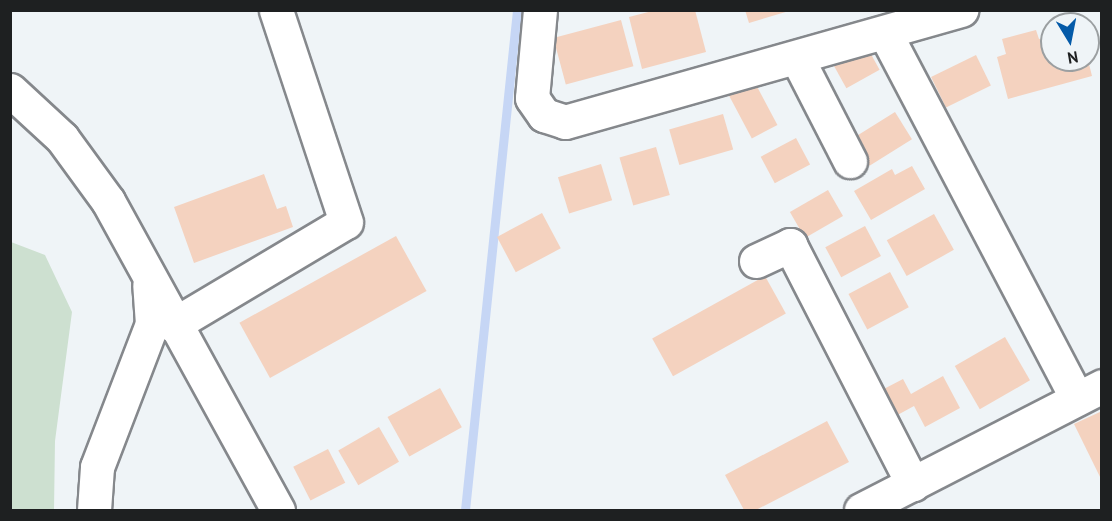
<!DOCTYPE html>
<html>
<head>
<meta charset="utf-8">
<style>
  body { margin:0 }
  #map { position:relative; width:1112px; height:521px; overflow:hidden; background:#eff4f7; font-family:"PT Sans",sans-serif }
  div>[style] { position:absolute }
  .green>* { inset:0; background:#cde0d0 }
  .stream>* { height:9px; margin:-4.5px; padding:0 4.5px; transform-origin:4.5px; border-radius:4.5px; background:#c6d6f5 }
  .building>* { inset:0; background:#f4d2bf; transform-origin:0 0 }
  .roads { filter:drop-shadow(2px 0 #85888c) drop-shadow(-2px 0 #85888c) drop-shadow(0 2px #85888c) drop-shadow(0 -2px #85888c) }
  .street>* { height:33px; margin:-16.5px; padding:0 16.5px; transform-origin:16.5px; border-radius:16.5px; background:#fff }
  span { translate:-50% -50%; white-space:nowrap; text-align:center; line-height:1.15; -webkit-text-stroke:4.5px #eff4f7; paint-order:stroke }
  .frame { position:absolute; inset:0; border:12px solid #1e2021; pointer-events:none }
  .north { position:absolute; left:1040px; top:12px; width:60px; height:60px; box-sizing:border-box; background:#eff4f7; border:2px solid #9b9fa1; border-radius:50%; rotate:170deg; font-size:16px; font-weight:700; line-height:24px; text-align:center; color:#1e2021 }
  .north::after { content:''; display:block; margin:auto; width:21px; height:27px; background:#045aa8; clip-path:polygon(50% 0,100% 100%,50% 72%,0 100%) }
</style>
</head>
<body>
<div id="map">
  <div class="green">
    <div style="clip-path:polygon(11px 242px,45px 255px,72px 312px,55px 441px,54px 510px,11px 510px)"></div>
  </div>
  <div class="stream">
    <div style="left:465px;top:510px;width:503px;rotate:-84.06deg"></div>
  </div>
  <div class="building">
    <div style="clip-path:polygon(656px 10px,695px 10px,706px 52px,642px 69px,629px 17px)"></div>
    <div style="clip-path:polygon(745px 10px,789px 10px,789px 11px,749px 23px)"></div>
    <div style="left:621px;top:20px;width:48px;height:70px;rotate:75deg"></div>
    <div style="clip-path:polygon(1036px 30px,1039px 39px,1052px 36px,1052px 60px,1088px 60px,1092px 76px,1008px 99px,997px 57px,1006px 54px,1002px 39px)"></div>
    <div style="left:867px;top:47px;width:26px;height:38px;rotate:61deg"></div>
    <div style="left:976px;top:55px;width:34px;height:50px;rotate:64deg"></div>
    <div style="left:753px;top:79px;width:52px;height:29px;rotate:62deg"></div>
    <div style="left:895px;top:112px;width:32px;height:50px;rotate:58deg"></div>
    <div style="left:723px;top:114px;width:37px;height:56px;rotate:74deg"></div>
    <div style="left:796px;top:138px;width:30px;height:40px;rotate:62deg"></div>
    <div style="left:656px;top:147px;width:50px;height:38px;rotate:74deg"></div>
    <div style="left:601px;top:164px;width:38px;height:45px;rotate:73deg"></div>
    <div style="clip-path:polygon(912px 166px,925px 189px,871px 220px,854px 191px,892px 169px,895px 175px)"></div>
    <div style="clip-path:polygon(264px 174px,277px 209px,286px 206px,293px 227px,194px 263px,174px 207px)"></div>
    <div style="left:828px;top:190px;width:30px;height:44px;rotate:60deg"></div>
    <div style="left:542px;top:213px;width:40px;height:51px;rotate:62deg"></div>
    <div style="left:934px;top:214px;width:41px;height:54px;rotate:61deg"></div>
    <div style="left:865px;top:226px;width:34px;height:45px;rotate:62deg"></div>
    <div style="left:396px;top:236px;width:63px;height:179px;rotate:61deg"></div>
    <div style="left:890px;top:272px;width:40px;height:47px;rotate:62deg"></div>
    <div style="left:765px;top:276px;width:43px;height:129px;rotate:61deg"></div>
    <div style="left:1005px;top:337px;width:50px;height:58px;rotate:60deg"></div>
    <div style="clip-path:polygon(943px 376px,960px 408px,925px 427px,914px 406px,892px 418px,878px 392px,903px 379px,911px 394px)"></div>
    <div style="left:440px;top:388px;width:45px;height:60px;rotate:61deg"></div>
    <div style="clip-path:polygon(1102px 411px,1102px 481px,1074px 424px)"></div>
    <div style="clip-path:polygon(827px 421px,849px 462px,756px 510px,744px 510px,725px 475px)"></div>
    <div style="left:379px;top:427px;width:40px;height:47px;rotate:60deg"></div>
    <div style="left:328px;top:449px;width:38px;height:39px;rotate:63deg"></div>
  </div>
  <div class="roads">
    <div class="street">
      <div style="left:540px;top:10px;width:88px;rotate:95.2deg"></div>
      <div style="left:532px;top:98px;width:21px;rotate:55deg"></div>
      <div style="left:544px;top:115px;width:22px;rotate:18deg"></div>
      <div style="left:565px;top:122px;width:412px;rotate:-15.8deg"></div>
      <div style="left:885px;top:33px;width:412px;rotate:62.3deg"></div>
      <div style="left:797px;top:58px;width:116px;rotate:62.8deg"></div>
      <div style="left:10px;top:90px;width:71px;rotate:42.7deg"></div>
      <div style="left:62px;top:138px;width:78px;rotate:53.9deg"></div>
      <div style="left:108px;top:201px;width:353px;rotate:61.2deg"></div>
      <div style="left:756px;top:261px;width:38px;rotate:-25deg"></div>
      <div style="left:790px;top:245px;width:269px;rotate:62.8deg"></div>
      <div style="left:173px;top:325px;width:201px;rotate:-30.8deg"></div>
      <div style="left:346px;top:222px;width:223px;rotate:-108.3deg"></div>
      <div style="left:94px;top:510px;width:43px;rotate:-86deg"></div>
      <div style="left:97px;top:467px;width:153px;rotate:-69deg"></div>
      <div style="left:152px;top:324px;width:39px;rotate:-94deg"></div>
      <div style="left:861px;top:510px;width:271px;rotate:-27.2deg"></div>
    </div>
  </div>
  <div class="frame"></div>
  <div class="north">N</div>
</div>
</body>
</html>
